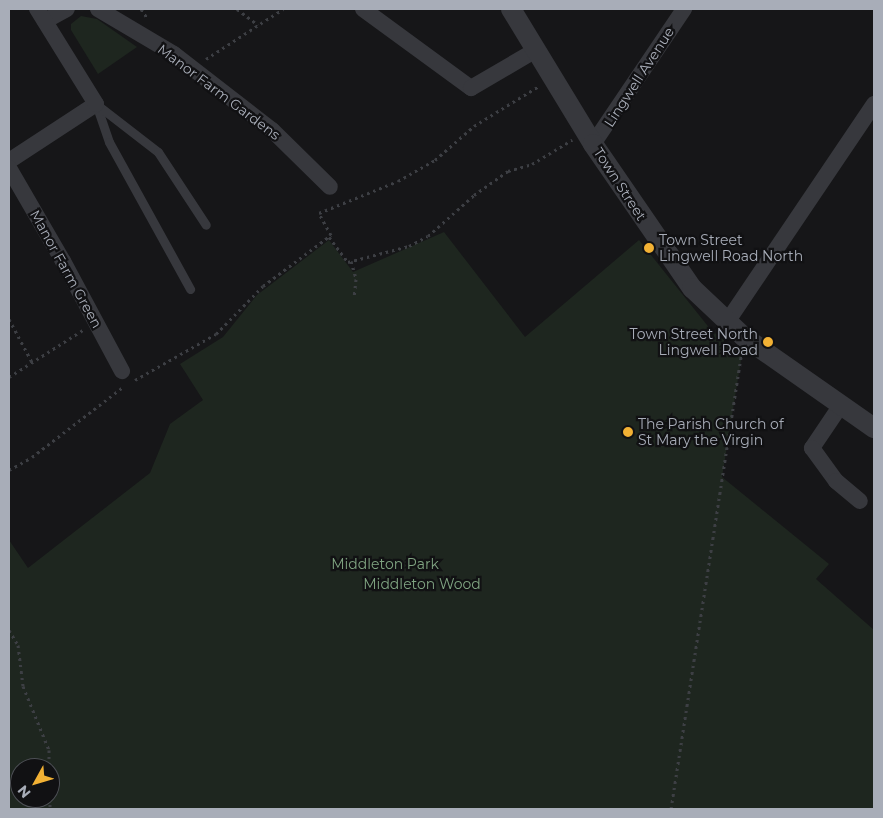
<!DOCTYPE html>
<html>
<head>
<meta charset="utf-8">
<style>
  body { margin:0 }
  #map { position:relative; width:883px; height:818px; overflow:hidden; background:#161618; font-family:Montserrat,sans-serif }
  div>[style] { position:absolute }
  .green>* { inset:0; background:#1e261f }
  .path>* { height:3px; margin-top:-1.5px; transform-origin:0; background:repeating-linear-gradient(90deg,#3d3f44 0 2.5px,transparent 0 6.5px) }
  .service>* { height:9px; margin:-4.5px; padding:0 4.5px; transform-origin:4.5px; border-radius:4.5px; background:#37383d }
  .minor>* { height:16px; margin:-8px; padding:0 8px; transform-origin:8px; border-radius:8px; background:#37383d }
  .tertiary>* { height:20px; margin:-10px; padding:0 10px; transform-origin:10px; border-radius:10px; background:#37383d }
  .dots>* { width:14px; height:14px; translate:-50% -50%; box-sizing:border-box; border:2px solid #111113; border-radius:50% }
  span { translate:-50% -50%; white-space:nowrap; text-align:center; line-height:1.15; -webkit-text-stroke:4.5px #111113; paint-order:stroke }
  .street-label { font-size:14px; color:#a8adb8 }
  .poi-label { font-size:14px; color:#a8adb8 }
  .left { translate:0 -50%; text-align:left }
  .right { translate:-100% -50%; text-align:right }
  .park-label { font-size:14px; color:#7fa381 }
  .frame { position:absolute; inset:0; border:10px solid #a8adb8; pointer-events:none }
  .north { position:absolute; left:10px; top:758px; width:50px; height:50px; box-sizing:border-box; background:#111113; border:1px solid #4d4f55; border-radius:50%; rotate:231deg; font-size:14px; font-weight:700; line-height:20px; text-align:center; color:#a8adb8 }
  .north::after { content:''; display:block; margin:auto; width:18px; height:22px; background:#f2b134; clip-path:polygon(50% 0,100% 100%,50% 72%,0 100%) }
</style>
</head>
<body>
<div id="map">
  <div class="green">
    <div style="clip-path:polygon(81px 16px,97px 19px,137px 47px,98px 74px,71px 30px,71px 24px)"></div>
    <div style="clip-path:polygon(evenodd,444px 232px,525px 337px,639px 240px,711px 330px,742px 354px,722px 477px,829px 564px,816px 579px,874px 630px,874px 809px,9px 809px,9px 540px,28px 568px,150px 473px,170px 424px,203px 400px,180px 364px,223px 337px,257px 295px,329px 240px,353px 272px,444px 232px,20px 768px,50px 768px,50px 798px,20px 798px,20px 768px)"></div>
  </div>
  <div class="path">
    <div style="left:141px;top:9px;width:12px;rotate:55deg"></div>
    <div style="left:237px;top:9px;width:26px;rotate:37deg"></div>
    <div style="left:206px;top:59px;width:92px;rotate:-33deg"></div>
    <div style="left:329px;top:237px;width:31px;rotate:53deg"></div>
    <div style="left:348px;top:262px;width:63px;rotate:-14.7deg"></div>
    <div style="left:409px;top:246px;width:21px;rotate:-28deg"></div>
    <div style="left:428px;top:236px;width:62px;rotate:-41.7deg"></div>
    <div style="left:474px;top:195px;width:42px;rotate:-35.2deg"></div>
    <div style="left:508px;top:171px;width:25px;rotate:-16deg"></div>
    <div style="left:532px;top:164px;width:47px;rotate:-31deg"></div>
    <div style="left:351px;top:261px;width:19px;rotate:74deg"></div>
    <div style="left:356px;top:279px;width:18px;rotate:96deg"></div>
    <div style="left:9px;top:319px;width:49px;rotate:61.9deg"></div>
    <div style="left:9px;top:377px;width:88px;rotate:-32.4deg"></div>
    <div style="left:135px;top:380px;width:93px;rotate:-29.6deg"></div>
    <div style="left:216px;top:334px;width:67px;rotate:-45.6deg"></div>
    <div style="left:263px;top:286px;width:85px;rotate:-36.9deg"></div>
    <div style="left:331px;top:235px;width:25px;rotate:-119deg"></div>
    <div style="left:319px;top:213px;width:85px;rotate:-22.1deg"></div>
    <div style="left:398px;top:181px;width:43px;rotate:-29.6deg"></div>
    <div style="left:435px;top:160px;width:52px;rotate:-41.1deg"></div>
    <div style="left:474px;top:126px;width:76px;rotate:-31.6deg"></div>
    <div style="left:9px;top:470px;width:26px;rotate:-29deg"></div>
    <div style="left:32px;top:457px;width:115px;rotate:-37.6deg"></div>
    <div style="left:9px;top:630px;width:17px;rotate:59deg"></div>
    <div style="left:18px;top:645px;width:41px;rotate:83deg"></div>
    <div style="left:23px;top:686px;width:69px;rotate:67.9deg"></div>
    <div style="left:49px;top:750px;width:18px;rotate:90deg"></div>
    <div style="left:50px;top:798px;width:11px;rotate:90deg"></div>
    <div style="left:671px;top:809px;width:459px;rotate:-81.2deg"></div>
  </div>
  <div class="service">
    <div style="left:96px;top:104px;width:40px;rotate:71.1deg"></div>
    <div style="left:109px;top:142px;width:168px;rotate:61.1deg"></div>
    <div style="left:96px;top:104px;width:78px;rotate:37.7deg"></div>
    <div style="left:158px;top:152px;width:87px;rotate:56.7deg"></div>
  </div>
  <div class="minor">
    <div style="left:98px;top:9px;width:88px;rotate:30.6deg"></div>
    <div style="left:174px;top:54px;width:124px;rotate:37.8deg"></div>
    <div style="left:272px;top:130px;width:81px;rotate:44.5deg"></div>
    <div style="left:363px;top:9px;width:134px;rotate:36.2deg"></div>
    <div style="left:471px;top:88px;width:75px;rotate:-30.3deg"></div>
    <div style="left:45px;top:21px;width:25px;rotate:-29deg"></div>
    <div style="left:593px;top:144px;width:163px;rotate:-56deg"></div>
    <div style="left:9px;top:161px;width:104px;rotate:-33.2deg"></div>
    <div style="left:96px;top:104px;width:112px;rotate:-121.8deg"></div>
    <div style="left:9px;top:168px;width:108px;rotate:59.9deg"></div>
    <div style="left:63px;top:261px;width:125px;rotate:61.8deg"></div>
    <div style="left:727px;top:322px;width:263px;rotate:-56deg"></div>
    <div style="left:841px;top:405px;width:52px;rotate:124deg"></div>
    <div style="left:812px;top:448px;width:41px;rotate:54deg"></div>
    <div style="left:836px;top:481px;width:31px;rotate:40deg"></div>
  </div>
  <div class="tertiary">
    <div style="left:511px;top:9px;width:158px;rotate:58.7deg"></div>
    <div style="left:593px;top:144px;width:175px;rotate:55.5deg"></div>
    <div style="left:692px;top:288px;width:71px;rotate:43.3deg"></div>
    <div style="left:744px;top:337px;width:159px;rotate:35deg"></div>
  </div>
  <div class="dots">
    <div style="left:649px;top:248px;background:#f2b134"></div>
    <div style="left:768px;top:342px;background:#f2b134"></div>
    <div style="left:628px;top:432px;background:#f2b134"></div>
  </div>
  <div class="street-label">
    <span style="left:639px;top:77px;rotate:-57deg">Lingwell Avenue</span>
    <span style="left:219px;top:92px;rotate:37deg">Manor Farm Gardens</span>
    <span style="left:620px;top:184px;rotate:57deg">Town Street</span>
    <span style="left:66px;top:269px;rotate:61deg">Manor Farm Green</span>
  </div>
  <div class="poi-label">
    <span class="left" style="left:659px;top:248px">Town Street<br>Lingwell Road North</span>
    <span class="right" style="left:758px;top:342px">Town Street North<br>Lingwell Road</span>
    <span class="left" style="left:638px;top:432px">The Parish Church of<br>St Mary the Virgin</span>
  </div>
  <div class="park-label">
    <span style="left:385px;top:564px">Middleton Park</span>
    <span style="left:422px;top:584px">Middleton Wood</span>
  </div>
  <div class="frame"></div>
  <div class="north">N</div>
</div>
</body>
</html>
